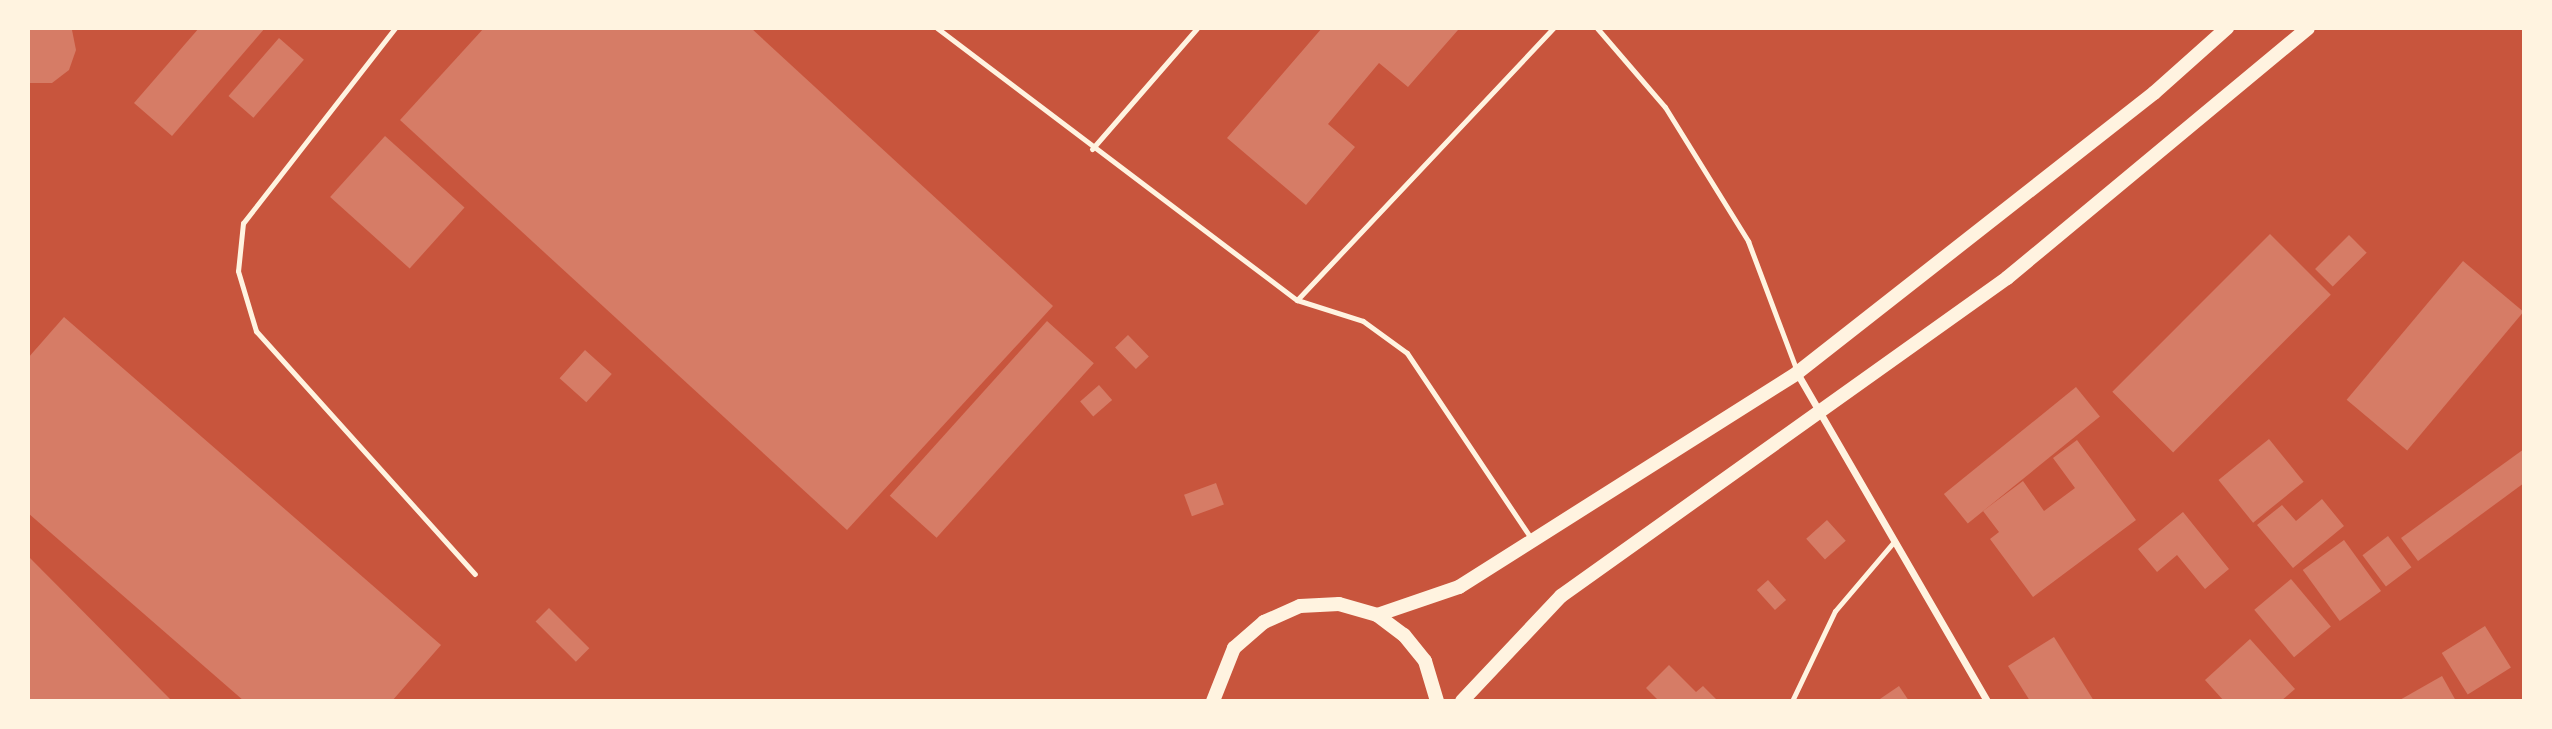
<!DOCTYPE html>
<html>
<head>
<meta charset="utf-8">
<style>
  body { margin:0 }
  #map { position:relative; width:2552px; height:729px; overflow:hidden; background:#c8553d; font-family:"Fira Sans Condensed",sans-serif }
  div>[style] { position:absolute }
  .building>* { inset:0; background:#d67c66; transform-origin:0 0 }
  .service>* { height:5px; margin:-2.5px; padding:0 2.5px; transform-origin:2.5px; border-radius:2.5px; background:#fff3e0 }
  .minor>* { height:7px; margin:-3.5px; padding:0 3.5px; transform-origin:3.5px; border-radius:3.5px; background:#fff3e0 }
  .secondary>* { height:14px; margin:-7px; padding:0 7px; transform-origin:7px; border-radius:7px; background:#fff3e0 }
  span { translate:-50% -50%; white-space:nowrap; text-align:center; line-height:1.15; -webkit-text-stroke:7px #fff3e0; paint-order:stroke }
  .frame { position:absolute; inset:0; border:30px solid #fff3e0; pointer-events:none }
</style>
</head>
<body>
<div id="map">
  <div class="building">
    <div style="clip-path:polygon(28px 28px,72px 30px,76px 50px,69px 70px,52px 83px,28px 83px)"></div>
    <div style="clip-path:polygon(199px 28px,265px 28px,172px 136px,134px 103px)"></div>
    <div style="clip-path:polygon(484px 28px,751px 28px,1053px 306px,847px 530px,400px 120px)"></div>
    <div style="clip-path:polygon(1322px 28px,1458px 30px,1408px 87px,1379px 63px,1328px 124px,1355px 147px,1306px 205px,1227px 138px)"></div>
    <div style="left:279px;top:38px;width:33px;height:77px;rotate:41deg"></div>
    <div style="left:385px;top:136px;width:107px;height:82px;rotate:42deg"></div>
    <div style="left:2270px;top:234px;width:86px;height:223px;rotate:45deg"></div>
    <div style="left:2349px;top:235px;width:25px;height:48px;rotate:45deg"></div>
    <div style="left:2463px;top:261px;width:79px;height:181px;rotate:40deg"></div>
    <div style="clip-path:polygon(64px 317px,441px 645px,392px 701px,244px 701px,28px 513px,28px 358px)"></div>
    <div style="left:1047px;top:321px;width:63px;height:235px;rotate:42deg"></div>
    <div style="left:1128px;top:335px;width:30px;height:18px;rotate:46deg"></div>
    <div style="left:585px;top:350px;width:36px;height:38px;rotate:42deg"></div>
    <div style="left:1099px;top:385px;width:20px;height:25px;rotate:49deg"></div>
    <div style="left:2076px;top:387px;width:38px;height:170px;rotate:51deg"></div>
    <div style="left:2269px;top:439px;width:55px;height:65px;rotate:51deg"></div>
    <div style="clip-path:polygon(2077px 440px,2136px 520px,2033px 597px,1990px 539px,1999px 532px,1983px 511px,2023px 481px,2044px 511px,2075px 488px,2053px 458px)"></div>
    <div style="clip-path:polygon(2524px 449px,2524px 483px,2418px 561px,2401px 538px)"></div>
    <div style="left:1216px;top:483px;width:23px;height:34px;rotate:70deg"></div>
    <div style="clip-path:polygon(2322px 499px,2344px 526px,2293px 568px,2257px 525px,2282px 505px,2296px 521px)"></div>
    <div style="clip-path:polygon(2183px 512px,2229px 569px,2205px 589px,2177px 555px,2157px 572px,2138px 549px)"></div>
    <div style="left:1827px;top:520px;width:28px;height:28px;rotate:48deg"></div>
    <div style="left:2388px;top:536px;width:39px;height:32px;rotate:53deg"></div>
    <div style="left:2344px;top:540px;width:63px;height:51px;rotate:54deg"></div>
    <div style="clip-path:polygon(28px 556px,172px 701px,28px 701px)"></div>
    <div style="left:2291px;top:579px;width:62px;height:48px;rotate:50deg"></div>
    <div style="left:1768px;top:580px;width:27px;height:15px;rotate:48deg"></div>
    <div style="left:549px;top:608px;width:57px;height:19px;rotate:45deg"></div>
    <div style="left:2485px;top:626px;width:49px;height:51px;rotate:58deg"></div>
    <div style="clip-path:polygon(2054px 637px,2094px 701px,2030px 701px,2008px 666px)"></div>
    <div style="clip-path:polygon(2250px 639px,2295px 689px,2281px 701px,2224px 701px,2205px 680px)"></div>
    <div style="clip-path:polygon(1669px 665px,1696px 692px,1703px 686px,1716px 699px,1659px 701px,1646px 688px)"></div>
    <div style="clip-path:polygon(2442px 676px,2456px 701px,2398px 701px)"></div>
    <div style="clip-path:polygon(1899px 686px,1909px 701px,1877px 701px)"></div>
  </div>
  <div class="service">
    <div style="left:395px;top:28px;width:247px;rotate:127.9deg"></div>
    <div style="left:243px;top:223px;width:48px;rotate:95.9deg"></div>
    <div style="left:238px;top:271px;width:63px;rotate:73.3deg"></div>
    <div style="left:256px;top:331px;width:327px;rotate:48deg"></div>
    <div style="left:937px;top:28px;width:451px;rotate:37.1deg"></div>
    <div style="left:1297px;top:300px;width:69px;rotate:17.7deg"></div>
    <div style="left:1363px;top:321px;width:54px;rotate:36deg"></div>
    <div style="left:1407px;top:353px;width:225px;rotate:56.2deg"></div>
    <div style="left:1597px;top:28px;width:104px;rotate:49.3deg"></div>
    <div style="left:1665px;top:107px;width:158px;rotate:58.2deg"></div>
    <div style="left:1748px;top:241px;width:137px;rotate:69.4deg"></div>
    <div style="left:1092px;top:149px;width:160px;rotate:-49deg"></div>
    <div style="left:1297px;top:300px;width:374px;rotate:-46.7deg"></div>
    <div style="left:1792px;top:701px;width:100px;rotate:-64.5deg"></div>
    <div style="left:1835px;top:611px;width:88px;rotate:-49.6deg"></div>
  </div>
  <div class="minor">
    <div style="left:1797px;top:373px;width:379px;rotate:59.9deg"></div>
  </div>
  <div class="secondary">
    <div style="left:1377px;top:615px;width:87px;rotate:-18.9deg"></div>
    <div style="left:1459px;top:587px;width:400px;rotate:-32.3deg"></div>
    <div style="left:1797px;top:373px;width:454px;rotate:-38.1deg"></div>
    <div style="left:2154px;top:93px;width:98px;rotate:-41.7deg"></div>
    <div style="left:1213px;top:701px;width:57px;rotate:-68.4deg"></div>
    <div style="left:1234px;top:648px;width:40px;rotate:-41deg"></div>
    <div style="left:1264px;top:622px;width:39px;rotate:-24deg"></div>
    <div style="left:1300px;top:606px;width:39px;rotate:-3deg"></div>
    <div style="left:1339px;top:604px;width:40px;rotate:16deg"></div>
    <div style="left:1377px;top:615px;width:34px;rotate:37deg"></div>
    <div style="left:1404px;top:635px;width:33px;rotate:51deg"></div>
    <div style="left:1425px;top:661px;width:42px;rotate:73.3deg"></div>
    <div style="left:1462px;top:701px;width:144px;rotate:-46.7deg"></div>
    <div style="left:1561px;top:596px;width:548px;rotate:-35.49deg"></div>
    <div style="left:2007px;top:278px;width:391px;rotate:-39.7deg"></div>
  </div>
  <div class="frame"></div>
</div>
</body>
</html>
